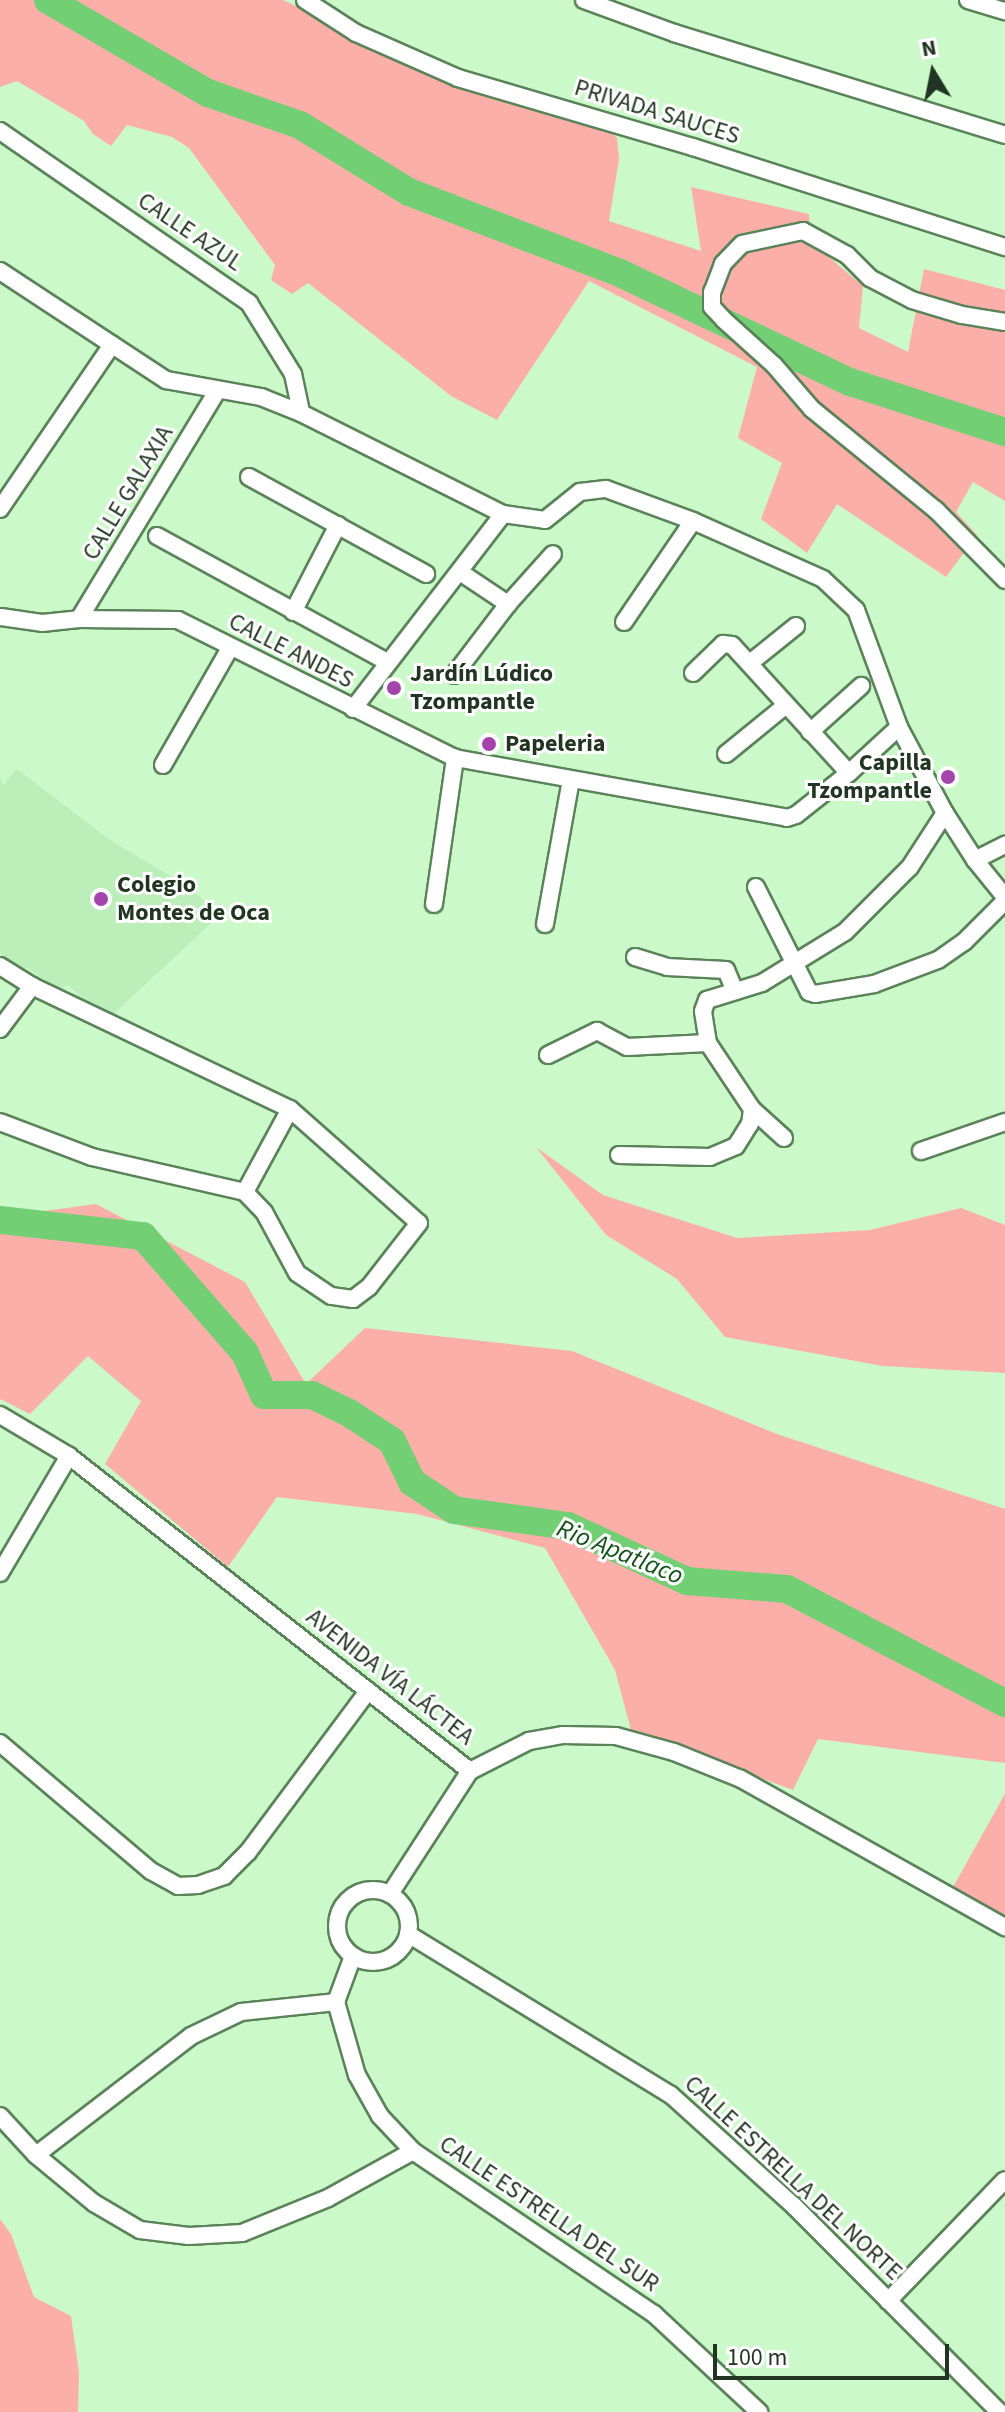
<!DOCTYPE html>
<html>
<head>
<meta charset="utf-8">
<style>
  body { margin:0 }
  #map { position:relative; width:1005px; height:2412px; overflow:hidden; background:#ccf9ca; font-family:"Source Sans 3",sans-serif }
  div>[style] { position:absolute }
  .built>* { inset:0; background:#bbeeb9 }
  .green>* { inset:0; background:#fcafa9 }
  .river>* { height:28px; margin:-14px; padding:0 14px; transform-origin:14px; border-radius:14px; background:#73cf74 }
  .roads { filter:drop-shadow(2px 0 #5a8359) drop-shadow(-2px 0 #5a8359) drop-shadow(0 2px #5a8359) drop-shadow(0 -2px #5a8359) }
  .minor>* { height:16px; margin:-8px; padding:0 8px; transform-origin:8px; border-radius:8px; background:#fff }
  .minor>.ring { margin:-8px; padding:0; box-sizing:content-box; background:none; border:16px solid #fff; border-radius:50% }
  .dots>* { width:22px; height:22px; translate:-50% -50%; box-sizing:border-box; border:4px solid #fff; border-radius:50% }
  span { translate:-50% -50%; white-space:nowrap; text-align:center; line-height:1.15; -webkit-text-stroke:6px #fff; paint-order:stroke }
  .street-label { font-size:24px; color:#223422 }
  .poi-label { font-size:24px; color:#223422; font-weight:700 }
  .left { translate:0 -50%; text-align:left }
  .right { translate:-100% -50%; text-align:right }
  .water-label { font-size:26px; color:#135318; font-style:italic }
  .north { position:absolute; left:893px; top:32px; width:80px; height:80px; -webkit-text-stroke:6px #fff; paint-order:stroke; rotate:350deg; font-size:22px; font-weight:700; line-height:32px; text-align:center; color:#223422 }
  .north::after { content:''; display:block; margin:auto; width:28px; height:36px; background:#223422; clip-path:polygon(50% 0,100% 100%,50% 72%,0 100%) }
  .scale { position:absolute; left:713px; top:2344px; width:236px; height:36px; box-sizing:border-box; border:4px solid #223422; border-top:0; padding-left:10px; font-size:24px; line-height:28px; white-space:nowrap; color:#223422; -webkit-text-stroke:6px #fff; paint-order:stroke }
</style>
</head>
<body>
<div id="map">
  <div class="built">
    <div style="clip-path:polygon(17px 769px,110px 840px,182px 883px,221px 914px,106px 1021px,68px 985px,59px 990px,27px 968px,18px 969px,0 953px,0 776px,3px 785px)"></div>
  </div>
  <div class="green">
    <div style="clip-path:polygon(0 0,283px 0,393px 51px,607px 127px,617px 138px,619px 159px,609px 221px,701px 251px,691px 187px,809px 214px,810px 241px,863px 286px,859px 328px,908px 352px,924px 269px,1005px 290px,1005px 501px,973px 482px,956px 512px,977px 535px,946px 577px,837px 504px,807px 553px,761px 519px,782px 463px,738px 438px,757px 367px,589px 281px,497px 420px,451px 396px,308px 283px,292px 294px,271px 280px,275px 265px,189px 148px,172px 137px,127px 125px,111px 146px,93px 134px,84px 121px,17px 81px,0 87px)"></div>
    <div style="clip-path:polygon(536px 1147px,603px 1195px,737px 1238px,870px 1230px,961px 1208px,1005px 1225px,1005px 1373px,883px 1366px,725px 1337px,677px 1279px,606px 1235px)"></div>
    <div style="clip-path:polygon(96px 1204px,245px 1282px,306px 1384px,365px 1328px,572px 1351px,777px 1434px,1005px 1509px,1005px 1763px,818px 1739px,793px 1790px,631px 1730px,615px 1670px,545px 1548px,417px 1514px,277px 1497px,228px 1567px,105px 1464px,141px 1401px,88px 1356px,30px 1414px,0 1399px,0 1217px)"></div>
    <div style="clip-path:polygon(1005px 1794px,1005px 1916px,953px 1887px)"></div>
    <div style="clip-path:polygon(0 2219px,11px 2234px,34px 2297px,71px 2316px,79px 2372px,78px 2412px,0 2412px)"></div>
  </div>
  <div class="river">
    <div style="left:48px;top:0;width:185px;rotate:30.2deg"></div>
    <div style="left:208px;top:93px;width:97px;rotate:19.2deg"></div>
    <div style="left:300px;top:125px;width:128px;rotate:31.6deg"></div>
    <div style="left:409px;top:192px;width:226px;rotate:21deg"></div>
    <div style="left:620px;top:273px;width:255px;rotate:25.4deg"></div>
    <div style="left:850px;top:382px;width:163px;rotate:17.9deg"></div>
    <div style="left:0;top:1220px;width:144px;rotate:6.4deg"></div>
    <div style="left:143px;top:1236px;width:155px;rotate:48.9deg"></div>
    <div style="left:245px;top:1353px;width:46px;rotate:65.7deg"></div>
    <div style="left:264px;top:1395px;width:48px"></div>
    <div style="left:312px;top:1395px;width:41px;rotate:25.9deg"></div>
    <div style="left:349px;top:1413px;width:51px;rotate:33.1deg"></div>
    <div style="left:392px;top:1441px;width:46px;rotate:64deg"></div>
    <div style="left:412px;top:1482px;width:50px;rotate:33.7deg"></div>
    <div style="left:454px;top:1510px;width:115px;rotate:8deg"></div>
    <div style="left:568px;top:1526px;width:131px;rotate:24.8deg"></div>
    <div style="left:687px;top:1581px;width:100px;rotate:4.6deg"></div>
    <div style="left:787px;top:1589px;width:246px;rotate:27.6deg"></div>
  </div>
  <div class="roads">
    <div class="minor">
      <div style="left:305px;top:0;width:61px;rotate:32.9deg"></div>
      <div style="left:356px;top:33px;width:111px;rotate:23.8deg"></div>
      <div style="left:458px;top:78px;width:245px;rotate:16.4deg"></div>
      <div style="left:693px;top:147px;width:328px;rotate:17.8deg"></div>
      <div style="left:584px;top:0;width:96px;rotate:20.1deg"></div>
      <div style="left:674px;top:33px;width:346px;rotate:17.1deg"></div>
      <div style="left:968px;top:0;width:39px;rotate:17deg"></div>
      <div style="left:0;top:131px;width:303px;rotate:34.6deg"></div>
      <div style="left:249px;top:303px;width:84px;rotate:58.2deg"></div>
      <div style="left:293px;top:374px;width:40px;rotate:78deg"></div>
      <div style="left:0;top:271px;width:199px;rotate:33.3deg"></div>
      <div style="left:166px;top:380px;width:97px;rotate:10.1deg"></div>
      <div style="left:261px;top:397px;width:43px;rotate:21.8deg"></div>
      <div style="left:301px;top:413px;width:226px;rotate:26.6deg"></div>
      <div style="left:503px;top:514px;width:42px;rotate:8.1deg"></div>
      <div style="left:545px;top:520px;width:45px;rotate:-38.7deg"></div>
      <div style="left:580px;top:492px;width:26px;rotate:-7deg"></div>
      <div style="left:606px;top:489px;width:93px;rotate:20.2deg"></div>
      <div style="left:693px;top:521px;width:142px;rotate:24deg"></div>
      <div style="left:823px;top:579px;width:45px;rotate:43.2deg"></div>
      <div style="left:856px;top:610px;width:125px;rotate:69.8deg"></div>
      <div style="left:899px;top:727px;width:98px;rotate:61.9deg"></div>
      <div style="left:945px;top:813px;width:56px;rotate:57.4deg"></div>
      <div style="left:975px;top:860px;width:48px;rotate:51deg"></div>
      <div style="left:1005px;top:322px;width:44px;rotate:-170.8deg"></div>
      <div style="left:962px;top:315px;width:52px;rotate:-163.3deg"></div>
      <div style="left:912px;top:300px;width:47px;rotate:-152.4deg"></div>
      <div style="left:870px;top:278px;width:33px;rotate:-135deg"></div>
      <div style="left:847px;top:255px;width:50px;rotate:-151.4deg"></div>
      <div style="left:803px;top:231px;width:62px;rotate:168deg"></div>
      <div style="left:742px;top:244px;width:28px;rotate:134deg"></div>
      <div style="left:723px;top:264px;width:30px;rotate:111deg"></div>
      <div style="left:712px;top:292px;width:15px;rotate:90deg"></div>
      <div style="left:712px;top:307px;width:18px;rotate:47deg"></div>
      <div style="left:724px;top:320px;width:67px;rotate:42deg"></div>
      <div style="left:774px;top:365px;width:58px;rotate:49.2deg"></div>
      <div style="left:812px;top:409px;width:160px;rotate:39.2deg"></div>
      <div style="left:936px;top:510px;width:98px;rotate:45.4deg"></div>
      <div style="left:249px;top:477px;width:202px;rotate:28.7deg"></div>
      <div style="left:0;top:509px;width:199px;rotate:-55.7deg"></div>
      <div style="left:157px;top:536px;width:262px;rotate:28.7deg"></div>
      <div style="left:460px;top:572px;width:58px;rotate:33.7deg"></div>
      <div style="left:293px;top:612px;width:98px;rotate:-62.7deg"></div>
      <div style="left:1px;top:617px;width:41px;rotate:8.3deg"></div>
      <div style="left:42px;top:623px;width:37px;rotate:-6deg"></div>
      <div style="left:79px;top:619px;width:99px;rotate:0.6deg"></div>
      <div style="left:178px;top:620px;width:309px;rotate:26.5deg"></div>
      <div style="left:455px;top:758px;width:337px;rotate:10.2deg"></div>
      <div style="left:787px;top:818px;width:9px;rotate:-18deg"></div>
      <div style="left:796px;top:815px;width:68px;rotate:-38.4deg"></div>
      <div style="left:849px;top:773px;width:68px;rotate:-42.6deg"></div>
      <div style="left:79px;top:619px;width:267px;rotate:-58.8deg"></div>
      <div style="left:624px;top:622px;width:122px;rotate:-55.7deg"></div>
      <div style="left:750px;top:663px;width:59px;rotate:-38.8deg"></div>
      <div style="left:693px;top:673px;width:42px;rotate:-44deg"></div>
      <div style="left:723px;top:644px;width:9px;rotate:6deg"></div>
      <div style="left:732px;top:645px;width:173px;rotate:47.6deg"></div>
      <div style="left:454px;top:675px;width:89px;rotate:-52.7deg"></div>
      <div style="left:508px;top:604px;width:67px;rotate:-48deg"></div>
      <div style="left:353px;top:709px;width:246px;rotate:-52.4deg"></div>
      <div style="left:810px;top:732px;width:69px;rotate:-42deg"></div>
      <div style="left:726px;top:754px;width:77px;rotate:-39.2deg"></div>
      <div style="left:163px;top:765px;width:135px;rotate:-60.2deg"></div>
      <div style="left:975px;top:860px;width:34px;rotate:-27deg"></div>
      <div style="left:756px;top:887px;width:118px;rotate:63.2deg"></div>
      <div style="left:809px;top:992px;width:6px;rotate:18deg"></div>
      <div style="left:815px;top:994px;width:60px;rotate:-9.6deg"></div>
      <div style="left:874px;top:984px;width:68px;rotate:-20.6deg"></div>
      <div style="left:938px;top:960px;width:32px;rotate:-35deg"></div>
      <div style="left:964px;top:942px;width:58px;rotate:-45deg"></div>
      <div style="left:434px;top:904px;width:148px;rotate:-81.8deg"></div>
      <div style="left:545px;top:924px;width:146px;rotate:-79.8deg"></div>
      <div style="left:635px;top:957px;width:34px;rotate:17deg"></div>
      <div style="left:667px;top:967px;width:59px;rotate:2.9deg"></div>
      <div style="left:726px;top:970px;width:23px;rotate:67deg"></div>
      <div style="left:0;top:966px;width:38px;rotate:32deg"></div>
      <div style="left:32px;top:986px;width:286px;rotate:25.5deg"></div>
      <div style="left:290px;top:1109px;width:172px;rotate:41.5deg"></div>
      <div style="left:419px;top:1223px;width:81px;rotate:128deg"></div>
      <div style="left:369px;top:1287px;width:20px;rotate:143deg"></div>
      <div style="left:353px;top:1299px;width:22px;rotate:-172deg"></div>
      <div style="left:331px;top:1296px;width:41px;rotate:-145.9deg"></div>
      <div style="left:297px;top:1273px;width:69px;rotate:-118.4deg"></div>
      <div style="left:264px;top:1212px;width:28px;rotate:-134deg"></div>
      <div style="left:245px;top:1192px;width:157px;rotate:-167.1deg"></div>
      <div style="left:92px;top:1157px;width:98px;rotate:-159.2deg"></div>
      <div style="left:0;top:1029px;width:54px;rotate:-53.3deg"></div>
      <div style="left:548px;top:1055px;width:55px;rotate:-26.1deg"></div>
      <div style="left:597px;top:1031px;width:34px;rotate:28deg"></div>
      <div style="left:627px;top:1047px;width:81px;rotate:-2.8deg"></div>
      <div style="left:784px;top:1138px;width:43px;rotate:-137.8deg"></div>
      <div style="left:752px;top:1109px;width:79px;rotate:-123.7deg"></div>
      <div style="left:708px;top:1043px;width:32px;rotate:-99deg"></div>
      <div style="left:703px;top:1011px;width:12px;rotate:-70deg"></div>
      <div style="left:707px;top:1000px;width:58px;rotate:-17.2deg"></div>
      <div style="left:762px;top:983px;width:97px;rotate:-31.6deg"></div>
      <div style="left:845px;top:932px;width:92px;rotate:-45deg"></div>
      <div style="left:910px;top:867px;width:64px;rotate:-57.1deg"></div>
      <div style="left:921px;top:1151px;width:89px;rotate:-19deg"></div>
      <div style="left:619px;top:1155px;width:91px;rotate:1.3deg"></div>
      <div style="left:710px;top:1157px;width:28px;rotate:-23deg"></div>
      <div style="left:736px;top:1146px;width:26px;rotate:-58deg"></div>
      <div style="left:750px;top:1124px;width:15px;rotate:-82deg"></div>
      <div style="left:245px;top:1192px;width:94px;rotate:-61.5deg"></div>
      <div style="left:0;top:1415px;width:80px;rotate:30.7deg"></div>
      <div style="left:69px;top:1456px;width:510px;rotate:38.15deg"></div>
      <div style="left:0;top:1573px;width:136px;rotate:-59.5deg"></div>
      <div style="left:0;top:1743px;width:198px;rotate:40.3deg"></div>
      <div style="left:151px;top:1871px;width:31px;rotate:29deg"></div>
      <div style="left:178px;top:1886px;width:20px;rotate:-3deg"></div>
      <div style="left:198px;top:1885px;width:28px;rotate:-19deg"></div>
      <div style="left:224px;top:1876px;width:34px;rotate:-45deg"></div>
      <div style="left:248px;top:1852px;width:201px;rotate:-53.3deg"></div>
      <div class="ring" style="left:337px;top:1890px;width:56px;height:56px"></div>
      <div style="left:390px;top:1894px;width:147px;rotate:-57deg"></div>
      <div style="left:470px;top:1771px;width:66px;rotate:-27deg"></div>
      <div style="left:529px;top:1741px;width:35px;rotate:-10deg"></div>
      <div style="left:563px;top:1735px;width:53px;rotate:1.1deg"></div>
      <div style="left:616px;top:1736px;width:60px;rotate:15.4deg"></div>
      <div style="left:674px;top:1752px;width:72px;rotate:21.9deg"></div>
      <div style="left:741px;top:1779px;width:303px;rotate:29.3deg"></div>
      <div style="left:408px;top:1934px;width:308px;rotate:31.5deg"></div>
      <div style="left:671px;top:2095px;width:166px;rotate:42.1deg"></div>
      <div style="left:794px;top:2206px;width:291px;rotate:45.1deg"></div>
      <div style="left:353px;top:1956px;width:49px;rotate:110.3deg"></div>
      <div style="left:336px;top:2002px;width:76px;rotate:74deg"></div>
      <div style="left:357px;top:2075px;width:47px;rotate:60.7deg"></div>
      <div style="left:380px;top:2116px;width:48px;rotate:46.7deg"></div>
      <div style="left:413px;top:2151px;width:291px;rotate:34.1deg"></div>
      <div style="left:654px;top:2314px;width:144px;rotate:43deg"></div>
      <div style="left:0;top:2116px;width:53px;rotate:47.3deg"></div>
      <div style="left:36px;top:2155px;width:75px;rotate:39.6deg"></div>
      <div style="left:94px;top:2203px;width:53px;rotate:30.4deg"></div>
      <div style="left:140px;top:2230px;width:49px;rotate:7deg"></div>
      <div style="left:189px;top:2236px;width:53px;rotate:-3.2deg"></div>
      <div style="left:242px;top:2233px;width:93px;rotate:-22.1deg"></div>
      <div style="left:328px;top:2198px;width:97px;rotate:-28.9deg"></div>
      <div style="left:36px;top:2155px;width:195px;rotate:-37.5deg"></div>
      <div style="left:191px;top:2036px;width:55px;rotate:-25.6deg"></div>
      <div style="left:241px;top:2012px;width:96px;rotate:-6deg"></div>
      <div style="left:888px;top:2301px;width:168px;rotate:-46deg"></div>
    </div>
  </div>
  <div class="dots">
    <div style="left:394px;top:688px;background:#a445ae"></div>
    <div style="left:489px;top:744px;background:#a445ae"></div>
    <div style="left:948px;top:777px;background:#a445ae"></div>
    <div style="left:101px;top:899px;background:#a445ae"></div>
  </div>
  <div class="street-label">
    <span style="left:657px;top:112px;rotate:17deg">PRIVADA SAUCES</span>
    <span style="left:190px;top:232px;rotate:34deg">CALLE AZUL</span>
    <span style="left:128px;top:493px;rotate:-59deg">CALLE GALAXIA</span>
    <span style="left:291px;top:651px;rotate:27deg">CALLE ANDES</span>
    <span style="left:390px;top:1677px;rotate:38deg">AVENIDA VÍA LÁCTEA</span>
    <span style="left:793px;top:2178px;rotate:43deg">CALLE ESTRELLA DEL NORTE</span>
    <span style="left:549px;top:2214px;rotate:34deg">CALLE ESTRELLA DEL SUR</span>
  </div>
  <div class="poi-label">
    <span class="left" style="left:410px;top:688px">Jardín Lúdico<br>Tzompantle</span>
    <span class="left" style="left:505px;top:744px">Papeleria</span>
    <span class="right" style="left:932px;top:777px">Capilla<br>Tzompantle</span>
    <span class="left" style="left:117px;top:899px">Colegio<br>Montes de Oca</span>
  </div>
  <div class="water-label">
    <span style="left:620px;top:1552px;rotate:22deg">Rio Apatlaco</span>
  </div>
  <div class="north">N</div>
  <div class="scale">100 m</div>
</div>
</body>
</html>
